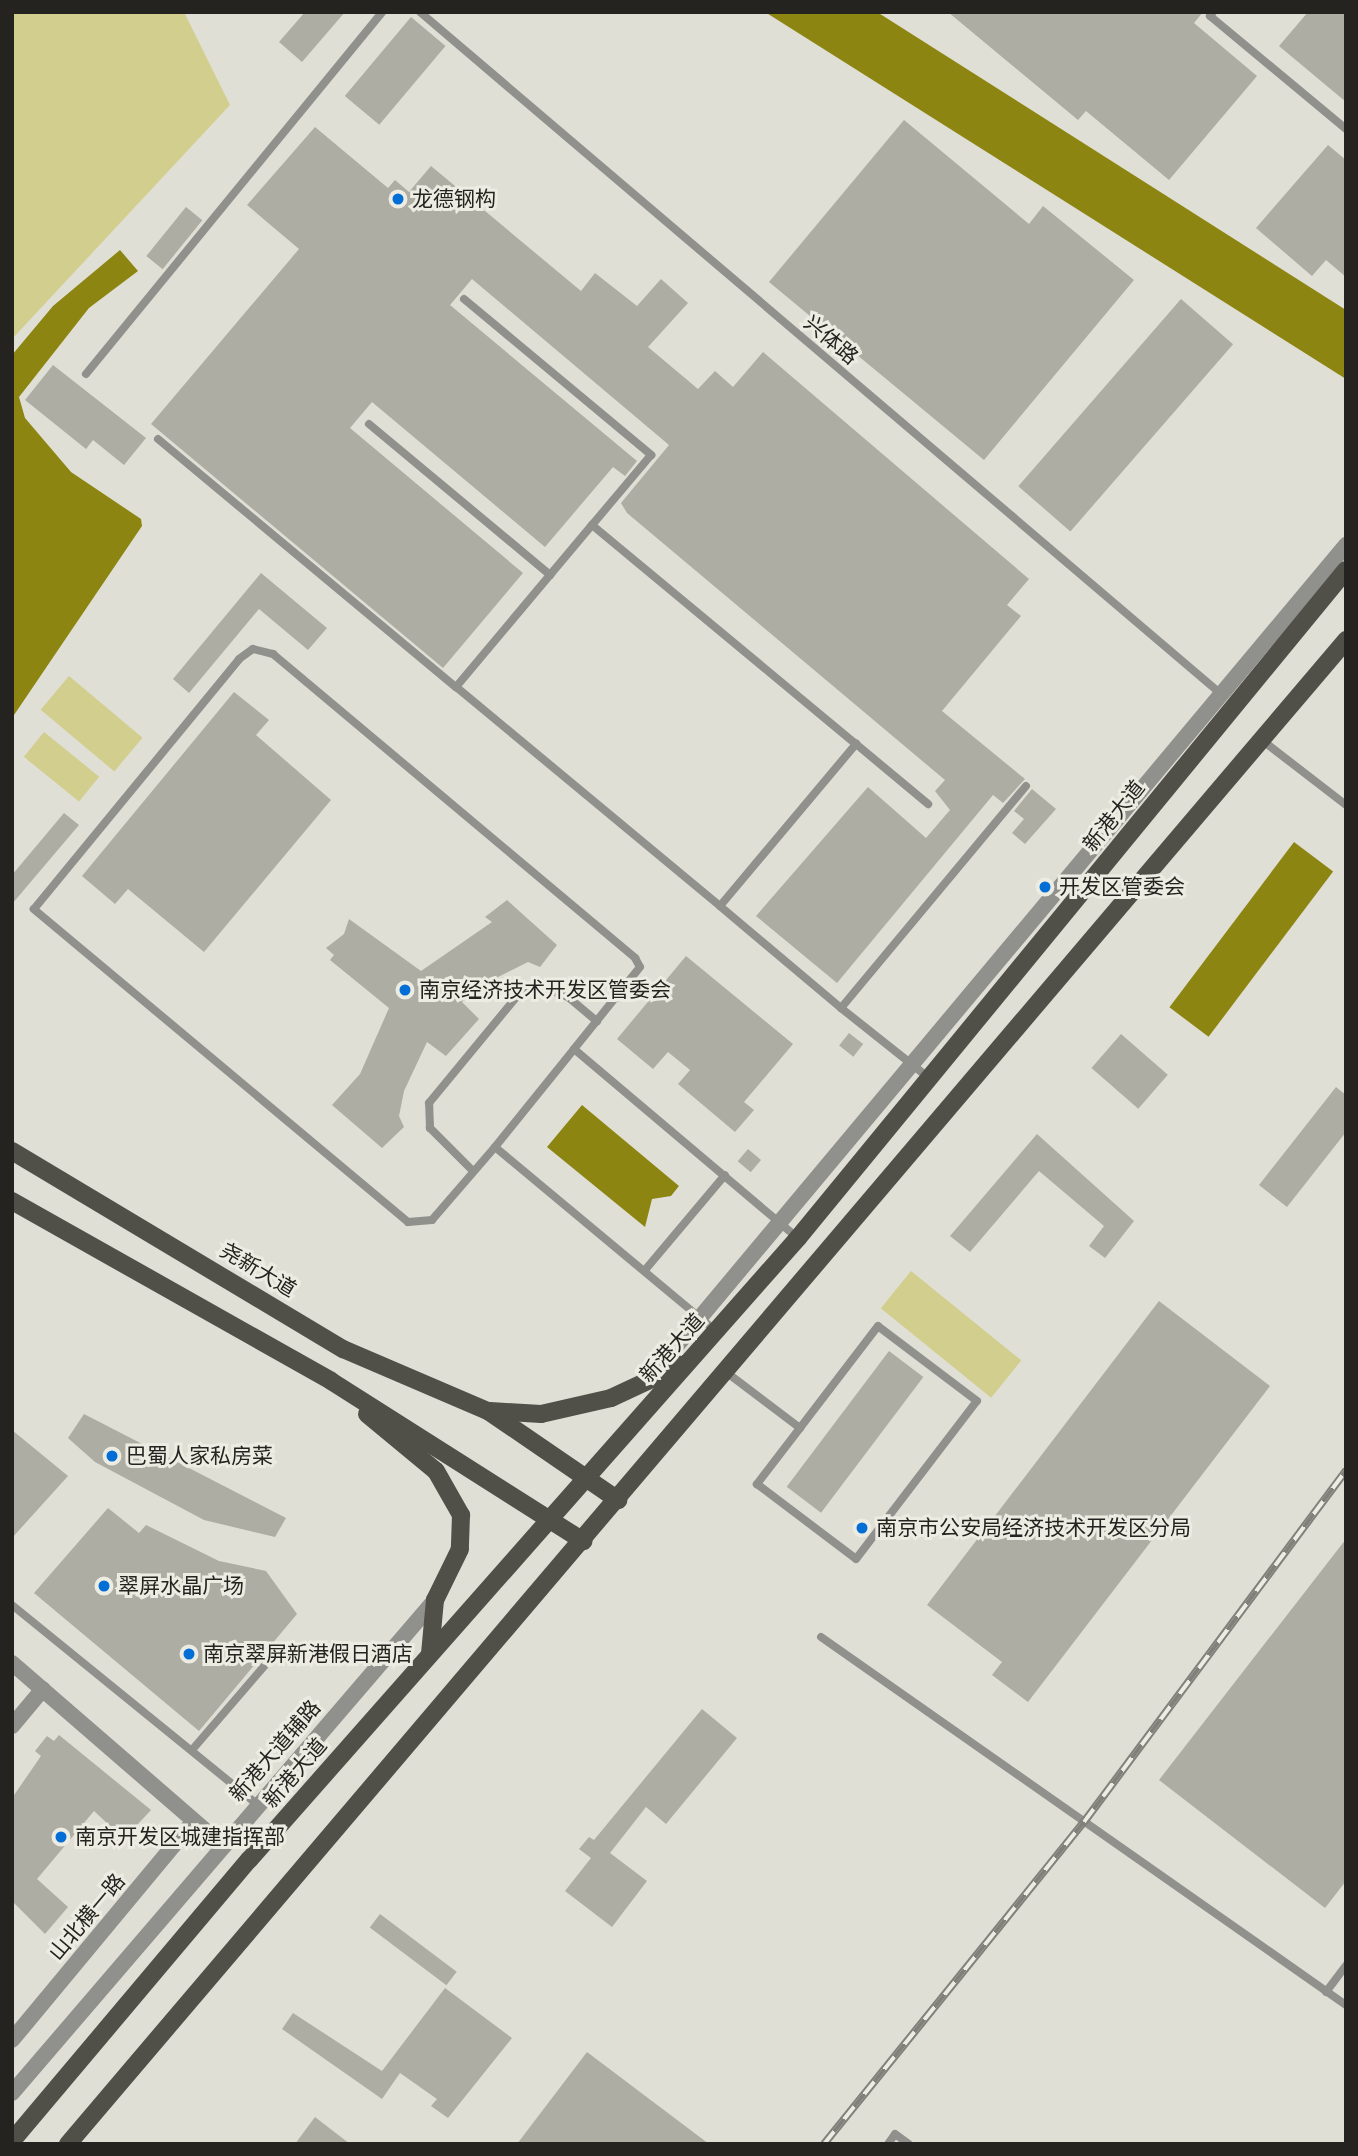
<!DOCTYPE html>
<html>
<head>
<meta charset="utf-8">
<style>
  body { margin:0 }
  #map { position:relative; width:1358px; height:2156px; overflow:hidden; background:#e0dfd5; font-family:Arial,"Noto Sans SC",sans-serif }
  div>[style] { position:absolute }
  .green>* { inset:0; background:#d2ce8e; transform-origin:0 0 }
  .water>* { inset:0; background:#8d8512; transform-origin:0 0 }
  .building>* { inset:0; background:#adada3; transform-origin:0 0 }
  .lane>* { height:8px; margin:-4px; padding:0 4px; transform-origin:4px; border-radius:4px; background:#90908c }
  .street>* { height:16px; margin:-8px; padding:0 8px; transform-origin:8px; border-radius:8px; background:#90908c }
  .primary>* { height:18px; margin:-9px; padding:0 9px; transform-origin:9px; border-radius:9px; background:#505049 }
  .rail>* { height:8px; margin-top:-4px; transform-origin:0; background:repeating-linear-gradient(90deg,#edece2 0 16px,#81807a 0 32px); box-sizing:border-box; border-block:2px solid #81807a }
  .dots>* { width:19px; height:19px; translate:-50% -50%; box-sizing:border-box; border:4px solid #edece2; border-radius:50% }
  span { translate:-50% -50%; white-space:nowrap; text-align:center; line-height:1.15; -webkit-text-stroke:6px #edece2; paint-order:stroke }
  .poi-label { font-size:21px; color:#242320 }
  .left { translate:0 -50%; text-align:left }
  .street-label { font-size:21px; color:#242320 }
  .frame { position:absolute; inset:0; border:14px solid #242320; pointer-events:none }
</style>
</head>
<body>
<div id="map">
  <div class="green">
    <div style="clip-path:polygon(12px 12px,184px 12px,230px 105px,12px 339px)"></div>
    <div style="left:69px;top:676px;width:96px;height:44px;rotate:40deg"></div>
    <div style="left:44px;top:732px;width:71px;height:32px;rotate:39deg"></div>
    <div style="left:911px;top:1271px;width:142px;height:48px;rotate:39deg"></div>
  </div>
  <div class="water">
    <div style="clip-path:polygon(765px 12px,877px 12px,1346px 310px,1346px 379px)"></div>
    <div style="clip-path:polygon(120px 250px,138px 271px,89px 308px,19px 397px,25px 418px,71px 472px,141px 519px,142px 526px,12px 718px,12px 355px,53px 306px)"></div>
    <div style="left:1294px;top:842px;width:49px;height:207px;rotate:37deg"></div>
    <div style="clip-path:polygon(582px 1105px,679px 1186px,671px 1196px,652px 1199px,645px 1227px,547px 1147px)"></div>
  </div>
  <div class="building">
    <div style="clip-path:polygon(305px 12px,345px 12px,302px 62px,279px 42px)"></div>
    <div style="clip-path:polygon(948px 12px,1203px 12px,1194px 23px,1257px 76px,1169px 180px,1086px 111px,1078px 120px)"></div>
    <div style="clip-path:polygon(1308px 12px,1346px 12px,1346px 102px,1279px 46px)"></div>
    <div style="left:411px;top:17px;width:45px;height:103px;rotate:40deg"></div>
    <div style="clip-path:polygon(904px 120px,1029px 224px,1043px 206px,1134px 280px,984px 460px,769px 282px)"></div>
    <div style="clip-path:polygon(315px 127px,388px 188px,395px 180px,409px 192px,431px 166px,581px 291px,595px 273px,637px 306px,661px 279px,688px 303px,648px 347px,698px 389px,715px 371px,733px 387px,763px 352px,1029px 579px,1007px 605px,1021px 616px,942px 711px,1025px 779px,1003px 803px,993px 795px,837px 983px,756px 916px,868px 787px,926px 838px,950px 810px,935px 791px,945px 780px,627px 513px,621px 503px,669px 445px,472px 279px,450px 305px,637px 461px,625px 476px,613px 467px,545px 547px,372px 402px,350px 428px,523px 573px,443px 668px,151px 424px,299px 249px,247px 205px)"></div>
    <div style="clip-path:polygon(1328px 145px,1346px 160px,1346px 277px,1326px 260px,1312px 276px,1256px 228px)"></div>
    <div style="left:186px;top:207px;width:21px;height:63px;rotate:39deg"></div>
    <div style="left:1181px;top:299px;width:69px;height:248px;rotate:41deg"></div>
    <div style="clip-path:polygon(53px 365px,146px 438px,124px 465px,93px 440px,86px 449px,25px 400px)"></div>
    <div style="clip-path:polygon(261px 573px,327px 628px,308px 650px,259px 609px,189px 693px,173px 679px)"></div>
    <div style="clip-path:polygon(234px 692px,269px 720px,256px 735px,331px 800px,204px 952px,128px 889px,115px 904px,82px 876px)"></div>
    <div style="clip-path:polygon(1032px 789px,1056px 809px,1025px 844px,1012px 833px,1024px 819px,1014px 811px)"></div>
    <div style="clip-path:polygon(64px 813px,79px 825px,12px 904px,12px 875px)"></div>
    <div style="clip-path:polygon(507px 900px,557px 945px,540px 967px,528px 962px,474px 989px,462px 1002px,479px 1019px,446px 1056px,427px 1042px,404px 1091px,399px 1116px,404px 1127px,382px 1148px,332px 1105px,360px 1074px,389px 1008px,330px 960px,334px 955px,326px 948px,344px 934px,349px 919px,421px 971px,492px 922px,485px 917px)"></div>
    <div style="clip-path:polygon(686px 956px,793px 1044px,744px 1102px,754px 1110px,735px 1132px,678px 1084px,690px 1070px,668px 1052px,653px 1069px,617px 1039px)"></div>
    <div style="left:849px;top:1033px;width:18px;height:16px;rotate:38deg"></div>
    <div style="left:1121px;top:1034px;width:62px;height:45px;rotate:41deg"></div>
    <div style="clip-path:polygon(1336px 1087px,1346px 1095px,1346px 1132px,1287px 1207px,1259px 1185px)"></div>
    <div style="clip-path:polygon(1037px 1134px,1134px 1221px,1105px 1258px,1089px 1246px,1104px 1226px,1039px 1171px,970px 1252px,950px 1236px)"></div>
    <div style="left:748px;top:1149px;width:17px;height:16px;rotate:40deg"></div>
    <div style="clip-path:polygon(1159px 1301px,1270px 1386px,1028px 1702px,992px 1675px,1002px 1662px,927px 1605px)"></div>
    <div style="left:889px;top:1351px;width:43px;height:170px;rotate:37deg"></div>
    <div style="clip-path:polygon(84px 1414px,286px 1518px,275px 1537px,204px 1520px,95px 1462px,68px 1438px)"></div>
    <div style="clip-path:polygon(12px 1430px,68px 1476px,12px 1538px)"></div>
    <div style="clip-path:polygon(108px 1508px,139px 1533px,146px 1525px,219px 1561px,266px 1571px,297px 1614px,199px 1731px,34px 1593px)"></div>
    <div style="clip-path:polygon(1346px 1539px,1346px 1881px,1325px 1908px,1159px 1780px)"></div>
    <div style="clip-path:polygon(702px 1709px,737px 1738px,666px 1824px,646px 1807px,610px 1853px,647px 1881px,612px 1927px,565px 1891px,591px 1858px,579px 1849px,589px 1837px,594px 1840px)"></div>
    <div style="clip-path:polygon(59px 1735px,151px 1810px,124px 1839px,94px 1811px,37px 1879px,68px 1907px,45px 1934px,12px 1901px,12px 1798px,41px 1756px,35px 1751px,47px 1736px,54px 1741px)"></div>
    <div style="left:380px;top:1914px;width:96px;height:17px;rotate:37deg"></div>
    <div style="clip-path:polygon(445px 1988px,512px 2038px,448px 2118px,431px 2106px,437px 2099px,400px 2073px,382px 2099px,282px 2029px,293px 2013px,382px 2071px)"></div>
    <div style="clip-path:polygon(587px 2052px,709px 2144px,517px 2144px)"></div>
    <div style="clip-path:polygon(315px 2117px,350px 2144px,295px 2144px)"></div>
  </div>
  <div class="lane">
    <div style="left:420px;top:12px;width:1052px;rotate:40.41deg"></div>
    <div style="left:1213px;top:12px;width:5px;rotate:127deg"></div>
    <div style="left:1210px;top:16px;width:177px;rotate:39.7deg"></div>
    <div style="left:464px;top:299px;width:244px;rotate:39.8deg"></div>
    <div style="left:651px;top:455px;width:92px;rotate:130.1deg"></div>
    <div style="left:86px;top:374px;width:468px;rotate:-50.7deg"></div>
    <div style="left:369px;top:424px;width:236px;rotate:39.8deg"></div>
    <div style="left:158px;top:439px;width:388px;rotate:39.8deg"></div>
    <div style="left:1263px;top:741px;width:105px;rotate:37.6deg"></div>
    <div style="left:720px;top:906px;width:343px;rotate:-140.3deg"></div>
    <div style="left:456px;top:687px;width:212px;rotate:-50deg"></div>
    <div style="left:592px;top:525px;width:343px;rotate:39.7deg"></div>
    <div style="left:841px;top:1008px;width:158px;rotate:-139.9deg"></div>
    <div style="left:720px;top:906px;width:212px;rotate:-50deg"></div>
    <div style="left:856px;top:744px;width:94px;rotate:39.8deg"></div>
    <div style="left:929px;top:1078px;width:112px;rotate:-141.5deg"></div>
    <div style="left:841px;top:1008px;width:289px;rotate:-50.2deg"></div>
    <div style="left:495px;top:1147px;width:126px;rotate:-51.1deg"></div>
    <div style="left:473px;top:1171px;width:61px;rotate:-135deg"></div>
    <div style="left:430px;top:1128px;width:25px;rotate:-92deg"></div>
    <div style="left:429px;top:1103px;width:141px;rotate:-50.5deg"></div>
    <div style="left:519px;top:994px;width:22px;rotate:-22deg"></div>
    <div style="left:539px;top:986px;width:31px;rotate:21deg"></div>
    <div style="left:568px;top:997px;width:38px;rotate:40deg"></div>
    <div style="left:645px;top:1270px;width:124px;rotate:-49.9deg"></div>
    <div style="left:717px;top:1332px;width:289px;rotate:-140.2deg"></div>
    <div style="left:495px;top:1147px;width:96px;rotate:130.8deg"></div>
    <div style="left:432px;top:1220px;width:24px;rotate:175deg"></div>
    <div style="left:408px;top:1222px;width:488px;rotate:-140.1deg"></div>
    <div style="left:34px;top:909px;width:323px;rotate:-50.6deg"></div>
    <div style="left:239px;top:659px;width:17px;rotate:-36deg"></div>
    <div style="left:253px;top:649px;width:21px;rotate:14deg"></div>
    <div style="left:273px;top:654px;width:473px;rotate:40deg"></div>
    <div style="left:635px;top:958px;width:10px;rotate:61deg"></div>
    <div style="left:640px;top:967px;width:105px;rotate:128.8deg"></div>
    <div style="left:574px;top:1049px;width:293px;rotate:40.2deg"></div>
    <div style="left:726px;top:1372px;width:93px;rotate:37.1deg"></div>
    <div style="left:800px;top:1428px;width:71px;rotate:127.5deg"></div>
    <div style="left:757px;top:1484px;width:124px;rotate:37.1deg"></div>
    <div style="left:856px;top:1559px;width:199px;rotate:-52.6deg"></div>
    <div style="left:977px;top:1401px;width:124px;rotate:-142.9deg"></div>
    <div style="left:878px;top:1326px;width:128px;rotate:127.4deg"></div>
    <div style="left:12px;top:1605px;width:316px;rotate:39.1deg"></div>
    <div style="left:821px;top:1637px;width:641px;rotate:35.03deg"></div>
    <div style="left:192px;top:1750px;width:113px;rotate:-49.3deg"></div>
    <div style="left:1326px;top:1992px;width:34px;rotate:-53deg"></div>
    <div style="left:888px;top:2144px;width:12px;rotate:-55deg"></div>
    <div style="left:895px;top:2134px;width:17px;rotate:36deg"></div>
  </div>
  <div class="street">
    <div style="left:647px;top:1381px;width:1090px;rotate:-50.1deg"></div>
    <div style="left:12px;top:1663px;width:276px;rotate:40.9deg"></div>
    <div style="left:12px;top:1726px;width:48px;rotate:-50deg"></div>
    <div style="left:12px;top:2040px;width:283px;rotate:-50.3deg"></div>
    <div style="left:12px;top:2093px;width:650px;rotate:-49.37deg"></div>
  </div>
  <div class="primary">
    <div style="left:12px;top:1151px;width:386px;rotate:30.9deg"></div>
    <div style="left:343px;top:1349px;width:158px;rotate:23.2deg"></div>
    <div style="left:488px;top:1411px;width:158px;rotate:34.4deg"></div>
    <div style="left:12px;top:1201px;width:366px;rotate:29.4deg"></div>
    <div style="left:331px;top:1381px;width:299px;rotate:32.4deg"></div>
    <div style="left:490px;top:1411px;width:51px;rotate:3.4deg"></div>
    <div style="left:541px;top:1414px;width:72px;rotate:-12.9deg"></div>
    <div style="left:611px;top:1398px;width:81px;rotate:-25deg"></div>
    <div style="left:367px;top:1414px;width:89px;rotate:39.6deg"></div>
    <div style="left:436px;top:1471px;width:51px;rotate:60.4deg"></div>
    <div style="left:461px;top:1515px;width:34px;rotate:92deg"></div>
    <div style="left:460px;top:1549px;width:57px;rotate:116.1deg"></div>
    <div style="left:435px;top:1600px;width:54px;rotate:95.3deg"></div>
    <div style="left:12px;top:2141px;width:368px;rotate:-49.9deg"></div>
    <div style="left:249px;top:1860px;width:830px;rotate:-48.57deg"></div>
    <div style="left:798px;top:1238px;width:864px;rotate:-50.64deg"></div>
    <div style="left:68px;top:2144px;width:1974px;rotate:-49.64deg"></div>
  </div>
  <div class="rail">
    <div style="left:824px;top:2144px;width:414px;rotate:-51.1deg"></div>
    <div style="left:1084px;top:1822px;width:439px;rotate:-53.3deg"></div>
  </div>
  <div class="dots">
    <div style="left:398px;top:199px;background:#036fd6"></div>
    <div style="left:1045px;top:887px;background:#036fd6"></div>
    <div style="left:405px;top:990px;background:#036fd6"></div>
    <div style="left:112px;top:1456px;background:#036fd6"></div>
    <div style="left:862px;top:1528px;background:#036fd6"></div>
    <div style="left:104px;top:1586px;background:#036fd6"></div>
    <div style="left:189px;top:1654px;background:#036fd6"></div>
    <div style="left:61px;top:1837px;background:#036fd6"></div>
  </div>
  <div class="poi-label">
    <span class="left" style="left:412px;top:199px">龙德钢构</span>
    <span class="left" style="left:1059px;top:887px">开发区管委会</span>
    <span class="left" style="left:419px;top:990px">南京经济技术开发区管委会</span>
    <span class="left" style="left:126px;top:1456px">巴蜀人家私房菜</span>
    <span class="left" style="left:876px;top:1528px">南京市公安局经济技术开发区分局</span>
    <span class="left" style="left:118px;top:1586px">翠屏水晶广场</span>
    <span class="left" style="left:203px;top:1654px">南京翠屏新港假日酒店</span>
    <span class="left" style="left:75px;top:1837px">南京开发区城建指挥部</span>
  </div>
  <div class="street-label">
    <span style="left:831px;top:340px;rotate:40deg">兴体路</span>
    <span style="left:1114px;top:816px;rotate:-51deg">新港大道</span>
    <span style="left:258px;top:1270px;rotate:31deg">尧新大道</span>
    <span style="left:672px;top:1348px;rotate:-48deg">新港大道</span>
    <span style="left:275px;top:1751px;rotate:-49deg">新港大道辅路</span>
    <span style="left:295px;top:1773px;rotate:-49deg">新港大道</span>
    <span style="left:87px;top:1917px;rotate:-50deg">山北横一路</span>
  </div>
  <div class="frame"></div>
</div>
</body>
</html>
